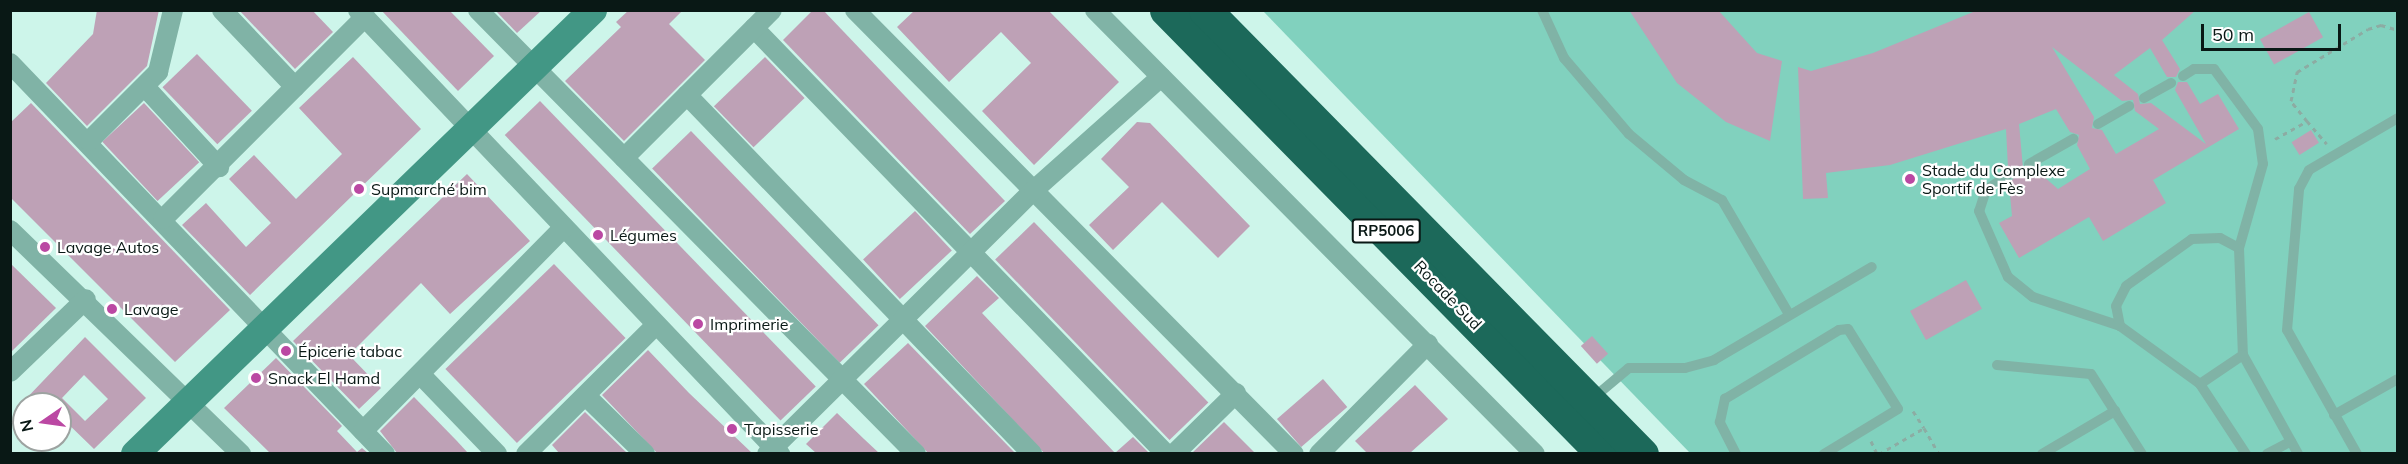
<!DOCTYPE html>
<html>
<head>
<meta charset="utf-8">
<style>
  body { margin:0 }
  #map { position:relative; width:2408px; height:464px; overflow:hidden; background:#cdf5ea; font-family:Mulish,sans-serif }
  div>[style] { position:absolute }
  .green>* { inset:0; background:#81d1be }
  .building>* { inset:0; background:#bea1b6; transform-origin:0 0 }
  .path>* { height:3px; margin-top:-1.5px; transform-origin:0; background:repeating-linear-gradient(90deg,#8caca3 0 4.5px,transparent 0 9px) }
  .lane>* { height:10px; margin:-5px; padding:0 5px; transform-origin:5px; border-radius:5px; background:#80b3a6 }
  .street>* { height:20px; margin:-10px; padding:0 10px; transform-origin:10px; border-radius:10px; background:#80b3a6 }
  .secondary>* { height:28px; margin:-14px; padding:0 14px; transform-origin:14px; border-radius:14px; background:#429785 }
  .highway>* { height:33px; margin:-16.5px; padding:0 16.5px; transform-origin:16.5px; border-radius:16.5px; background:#1c695a }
  .dots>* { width:16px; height:16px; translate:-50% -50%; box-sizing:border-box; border:3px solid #fff; border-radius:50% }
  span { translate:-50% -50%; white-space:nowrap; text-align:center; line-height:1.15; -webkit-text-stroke:4.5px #fff; paint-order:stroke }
  .shield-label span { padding:2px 4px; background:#fff; border:2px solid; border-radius:4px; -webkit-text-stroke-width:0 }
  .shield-label { font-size:15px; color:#091815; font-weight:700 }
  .poi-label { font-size:16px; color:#091815 }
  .left { translate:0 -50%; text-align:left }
  .street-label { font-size:16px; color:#091815 }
  .frame { position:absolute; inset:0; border:12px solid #091815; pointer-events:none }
  .north { position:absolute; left:12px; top:392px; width:60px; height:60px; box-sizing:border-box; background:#fff; border:2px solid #9da3a1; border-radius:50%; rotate:257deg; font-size:16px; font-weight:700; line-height:24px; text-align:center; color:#091815 }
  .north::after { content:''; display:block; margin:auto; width:21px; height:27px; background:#bb48a3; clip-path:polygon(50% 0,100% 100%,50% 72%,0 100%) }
  .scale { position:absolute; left:2201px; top:24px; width:140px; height:27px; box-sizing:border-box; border:3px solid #091815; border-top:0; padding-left:8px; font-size:18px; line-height:21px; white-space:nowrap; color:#091815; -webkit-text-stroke:4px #fff; paint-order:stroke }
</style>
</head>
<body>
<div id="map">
  <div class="green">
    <div style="clip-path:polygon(1263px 11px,2397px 11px,2397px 453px,1690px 453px)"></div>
  </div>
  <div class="building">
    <div style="clip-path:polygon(97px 10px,159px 10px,147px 66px,87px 126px,46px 83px,93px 34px)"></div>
    <div style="clip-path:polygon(239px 10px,312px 10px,333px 32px,295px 69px)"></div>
    <div style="clip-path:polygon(381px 10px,449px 10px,494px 56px,458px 91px)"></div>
    <div style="clip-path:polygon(495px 10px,542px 10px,517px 33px)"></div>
    <div style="clip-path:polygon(629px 10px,683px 10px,669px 24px,705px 60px,624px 141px,565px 81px,621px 27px,616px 22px)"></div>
    <div style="clip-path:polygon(813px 10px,823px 10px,1005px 201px,970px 234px,783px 40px)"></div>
    <div style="clip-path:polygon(915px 10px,1048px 10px,1119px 82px,1034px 165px,982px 111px,1031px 63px,1001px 32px,949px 82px,897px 27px)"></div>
    <div style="clip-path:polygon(1629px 10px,1718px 10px,1757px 53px,1782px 61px,1770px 141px,1726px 122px,1677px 83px)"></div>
    <div style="clip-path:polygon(evenodd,1978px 10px,2196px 10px,2162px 40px,2180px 69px,2176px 77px,2167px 77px,2150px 48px,2114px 75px,2138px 94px,2140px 104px,2151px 103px,2206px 144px,2175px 90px,2178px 82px,2187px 82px,2200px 104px,2218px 94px,2239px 129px,2153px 180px,2166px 203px,2103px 241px,2089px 217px,2019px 258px,1999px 223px,2012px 216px,2009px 184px,2016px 175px,2008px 168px,2006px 129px,1890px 165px,1826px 173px,1828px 198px,1803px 199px,1798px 67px,1811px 71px,1873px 53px,1978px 10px,2052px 47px,2122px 101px,2133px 100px,2135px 111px,2159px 129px,2116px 154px,2102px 130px,2092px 128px,2094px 117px,2052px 47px,1978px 10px,2056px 109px,2070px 132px,2079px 135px,2077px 145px,2090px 169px,2058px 189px,2035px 169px,2023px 168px,2019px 124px,2056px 109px)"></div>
    <div style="left:2309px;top:12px;width:29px;height:56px;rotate:61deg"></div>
    <div style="left:197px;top:54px;width:79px;height:48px;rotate:46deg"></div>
    <div style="clip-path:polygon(353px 57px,421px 129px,250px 295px,182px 225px,206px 203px,246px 247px,271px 223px,229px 179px,254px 155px,296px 199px,342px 154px,299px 108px)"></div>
    <div style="left:765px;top:57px;width:57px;height:71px;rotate:46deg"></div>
    <div style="left:540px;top:101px;width:397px;height:49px;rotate:46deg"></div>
    <div style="clip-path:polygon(31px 103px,230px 310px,175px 362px,10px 197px,10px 123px)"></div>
    <div style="left:144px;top:103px;width:81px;height:57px;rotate:47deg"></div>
    <div style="clip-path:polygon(1137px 122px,1150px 123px,1250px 226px,1218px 258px,1162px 202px,1113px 250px,1089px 225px,1129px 187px,1101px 159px)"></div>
    <div style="left:2311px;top:130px;width:15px;height:23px;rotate:58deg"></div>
    <div style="left:691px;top:131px;width:270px;height:54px;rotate:46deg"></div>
    <div style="clip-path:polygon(467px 174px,530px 241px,450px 314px,421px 283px,349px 355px,381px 388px,359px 409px,293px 341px)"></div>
    <div style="left:915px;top:211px;width:54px;height:71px;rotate:47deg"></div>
    <div style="left:1034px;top:222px;width:251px;height:54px;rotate:46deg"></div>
    <div style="clip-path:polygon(10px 263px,56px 308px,10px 353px)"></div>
    <div style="left:554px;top:264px;width:103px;height:151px;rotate:46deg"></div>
    <div style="clip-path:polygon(977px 276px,999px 298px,982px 313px,1115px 453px,1044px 453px,925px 326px)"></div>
    <div style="left:1966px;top:280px;width:33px;height:64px;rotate:61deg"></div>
    <div style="left:1592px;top:336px;width:24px;height:15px;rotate:48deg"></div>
    <div style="clip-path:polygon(evenodd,85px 337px,146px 398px,94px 449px,60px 416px,60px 404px,21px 404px,85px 337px,84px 375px,108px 399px,85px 421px,62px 398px,84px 375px)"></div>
    <div style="clip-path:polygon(908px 343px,1015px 453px,928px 453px,864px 384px)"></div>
    <div style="clip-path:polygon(648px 350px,689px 393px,752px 453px,657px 453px,602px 395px)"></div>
    <div style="clip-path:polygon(276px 358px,342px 426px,337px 431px,357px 452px,362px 448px,368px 453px,270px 453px,224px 408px)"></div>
    <div style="left:1323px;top:379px;width:37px;height:61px;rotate:49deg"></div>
    <div style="clip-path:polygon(1415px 385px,1448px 419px,1410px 453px,1367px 453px,1355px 441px)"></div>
    <div style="clip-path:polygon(414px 397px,456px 440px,468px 453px,397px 453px,380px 431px)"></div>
    <div style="clip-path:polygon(585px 412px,627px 453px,559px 453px,552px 445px)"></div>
    <div style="clip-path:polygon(837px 413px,864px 439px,879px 453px,816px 453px,806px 444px)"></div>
    <div style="clip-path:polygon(1224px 422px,1255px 453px,1192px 453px)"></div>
    <div style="clip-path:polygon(1133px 437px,1149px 453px,1115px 453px)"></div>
  </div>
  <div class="path">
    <div style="left:2307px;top:121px;width:26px;rotate:-129deg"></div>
    <div style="left:2291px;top:101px;width:30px;rotate:-78deg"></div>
    <div style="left:2297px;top:72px;width:83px;rotate:-31.2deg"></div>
    <div style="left:2368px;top:29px;width:14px;rotate:-17deg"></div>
    <div style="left:2381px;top:25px;width:18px;rotate:16deg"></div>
    <div style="left:2275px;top:139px;width:37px;rotate:-29deg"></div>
    <div style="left:2307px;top:121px;width:30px;rotate:49deg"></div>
    <div style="left:1913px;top:411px;width:20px;rotate:57deg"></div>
    <div style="left:1871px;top:441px;width:14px;rotate:65deg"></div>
    <div style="left:1879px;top:454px;width:52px;rotate:-30deg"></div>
    <div style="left:1924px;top:428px;width:30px;rotate:60deg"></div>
  </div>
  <div class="lane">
    <div style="left:1542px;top:10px;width:53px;rotate:65.4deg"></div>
    <div style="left:1564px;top:58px;width:100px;rotate:49.5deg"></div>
    <div style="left:1629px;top:134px;width:72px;rotate:39.9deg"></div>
    <div style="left:1684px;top:180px;width:43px;rotate:27.8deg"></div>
    <div style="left:1722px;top:200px;width:132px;rotate:59.6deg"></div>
    <div style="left:2183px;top:76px;width:13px;rotate:-32deg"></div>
    <div style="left:2194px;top:69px;width:20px"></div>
    <div style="left:2214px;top:69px;width:74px;rotate:53.7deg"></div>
    <div style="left:2258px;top:129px;width:35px;rotate:82deg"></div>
    <div style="left:2263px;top:164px;width:87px;rotate:105.9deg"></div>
    <div style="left:2239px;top:248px;width:107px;rotate:87.9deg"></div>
    <div style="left:2243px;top:355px;width:113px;rotate:60.9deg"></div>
    <div style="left:2144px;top:98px;width:31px;rotate:-29deg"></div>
    <div style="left:2098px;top:124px;width:36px;rotate:-30deg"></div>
    <div style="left:2029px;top:164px;width:51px;rotate:-29.6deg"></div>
    <div style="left:2009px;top:175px;width:27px;rotate:147deg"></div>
    <div style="left:1986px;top:190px;width:22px;rotate:108deg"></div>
    <div style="left:1979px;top:211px;width:72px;rotate:66.3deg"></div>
    <div style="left:2008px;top:277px;width:32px;rotate:39deg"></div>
    <div style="left:2033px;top:297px;width:92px;rotate:18.4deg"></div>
    <div style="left:2120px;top:326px;width:99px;rotate:35.9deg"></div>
    <div style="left:2200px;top:384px;width:84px;rotate:56.7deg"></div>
    <div style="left:2120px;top:326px;width:20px;rotate:-101deg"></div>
    <div style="left:2116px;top:306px;width:22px;rotate:-63deg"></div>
    <div style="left:2126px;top:286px;width:81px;rotate:-35.5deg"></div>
    <div style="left:2192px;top:239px;width:28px;rotate:-2deg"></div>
    <div style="left:2220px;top:238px;width:21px;rotate:28deg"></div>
    <div style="left:1997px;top:365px;width:94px;rotate:5.5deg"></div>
    <div style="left:2091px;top:374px;width:95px;rotate:57.5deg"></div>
    <div style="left:2200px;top:384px;width:52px;rotate:-34deg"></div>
    <div style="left:1592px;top:399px;width:48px;rotate:-40deg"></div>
    <div style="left:1629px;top:368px;width:56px"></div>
    <div style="left:1685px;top:368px;width:30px;rotate:-15deg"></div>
    <div style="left:1714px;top:360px;width:183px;rotate:-30.5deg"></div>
    <div style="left:2334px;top:415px;width:73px;rotate:-29.4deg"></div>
    <div style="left:1736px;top:454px;width:36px;rotate:-117deg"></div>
    <div style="left:1720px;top:422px;width:24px;rotate:-78deg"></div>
    <div style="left:1725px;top:399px;width:133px;rotate:-31.2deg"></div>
    <div style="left:1839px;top:330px;width:9px;rotate:-6deg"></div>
    <div style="left:1848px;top:329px;width:94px;rotate:58deg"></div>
    <div style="left:1898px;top:409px;width:87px;rotate:148.7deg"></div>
    <div style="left:2042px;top:454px;width:85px;rotate:-30.5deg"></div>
    <div style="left:2267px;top:454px;width:27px;rotate:-28deg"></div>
    <div style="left:2357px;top:454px;width:142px;rotate:-119.4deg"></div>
    <div style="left:2287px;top:330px;width:142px;rotate:-85.1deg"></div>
    <div style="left:2299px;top:189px;width:21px;rotate:-62deg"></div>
    <div style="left:2309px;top:170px;width:103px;rotate:-30.3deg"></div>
  </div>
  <div class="street">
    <div style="left:222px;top:10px;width:106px;rotate:46.5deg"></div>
    <div style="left:358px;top:10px;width:613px;rotate:46.46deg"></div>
    <div style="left:478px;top:10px;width:624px;rotate:45.39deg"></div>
    <div style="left:855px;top:10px;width:624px;rotate:45.32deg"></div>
    <div style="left:1095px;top:10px;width:625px;rotate:45.26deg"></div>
    <div style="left:754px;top:28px;width:593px;rotate:45.96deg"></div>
    <div style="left:10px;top:63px;width:542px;rotate:46.2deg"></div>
    <div style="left:146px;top:88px;width:108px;rotate:47.3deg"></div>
    <div style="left:687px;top:95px;width:498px;rotate:46.1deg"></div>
    <div style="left:89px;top:141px;width:98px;rotate:-45deg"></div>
    <div style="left:158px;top:72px;width:64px;rotate:-76.4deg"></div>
    <div style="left:624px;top:158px;width:209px;rotate:-45deg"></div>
    <div style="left:163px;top:219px;width:286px;rotate:-45deg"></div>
    <div style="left:10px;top:230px;width:322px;rotate:44.1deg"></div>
    <div style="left:10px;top:372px;width:105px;rotate:-43.8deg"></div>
    <div style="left:421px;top:375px;width:110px;rotate:46.1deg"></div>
    <div style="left:586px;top:396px;width:83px;rotate:44.5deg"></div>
    <div style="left:363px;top:431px;width:285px;rotate:-45.4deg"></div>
    <div style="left:526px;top:454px;width:182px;rotate:-44.8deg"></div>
    <div style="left:767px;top:454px;width:375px;rotate:-44.7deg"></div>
    <div style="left:1034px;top:190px;width:170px;rotate:-41.7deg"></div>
    <div style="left:1174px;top:454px;width:87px;rotate:-44.5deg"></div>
    <div style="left:1319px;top:454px;width:155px;rotate:-45.3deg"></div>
  </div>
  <div class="secondary">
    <div style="left:135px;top:454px;width:638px;rotate:-44.11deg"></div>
  </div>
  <div class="highway">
    <div style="left:1166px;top:10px;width:623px;rotate:45.46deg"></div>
    <div style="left:1205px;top:10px;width:623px;rotate:45.46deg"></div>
  </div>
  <div class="dots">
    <div style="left:1910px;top:179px;background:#bb48a3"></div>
    <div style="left:359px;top:189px;background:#bb48a3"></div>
    <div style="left:598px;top:235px;background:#bb48a3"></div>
    <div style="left:45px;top:247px;background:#bb48a3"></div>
    <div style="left:112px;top:309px;background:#bb48a3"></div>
    <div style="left:698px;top:324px;background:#bb48a3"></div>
    <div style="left:286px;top:351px;background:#bb48a3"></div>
    <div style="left:256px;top:378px;background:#bb48a3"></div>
    <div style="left:732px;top:429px;background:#bb48a3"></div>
  </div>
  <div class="shield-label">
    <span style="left:1386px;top:231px">RP5006</span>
  </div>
  <div class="poi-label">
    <span class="left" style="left:1922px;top:179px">Stade du Complexe<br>Sportif de Fès</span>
    <span class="left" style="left:371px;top:189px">Supmarché bim</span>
    <span class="left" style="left:610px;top:235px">Légumes</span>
    <span class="left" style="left:57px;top:247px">Lavage Autos</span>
    <span class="left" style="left:124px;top:309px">Lavage</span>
    <span class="left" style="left:710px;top:324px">Imprimerie</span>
    <span class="left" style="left:298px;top:351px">Épicerie tabac</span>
    <span class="left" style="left:268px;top:378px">Snack El Hamd</span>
    <span class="left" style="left:744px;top:429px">Tapisserie</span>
  </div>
  <div class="street-label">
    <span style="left:1448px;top:295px;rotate:46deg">Rocade Sud</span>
  </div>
  <div class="frame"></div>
  <div class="north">N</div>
  <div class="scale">50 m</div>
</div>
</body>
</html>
